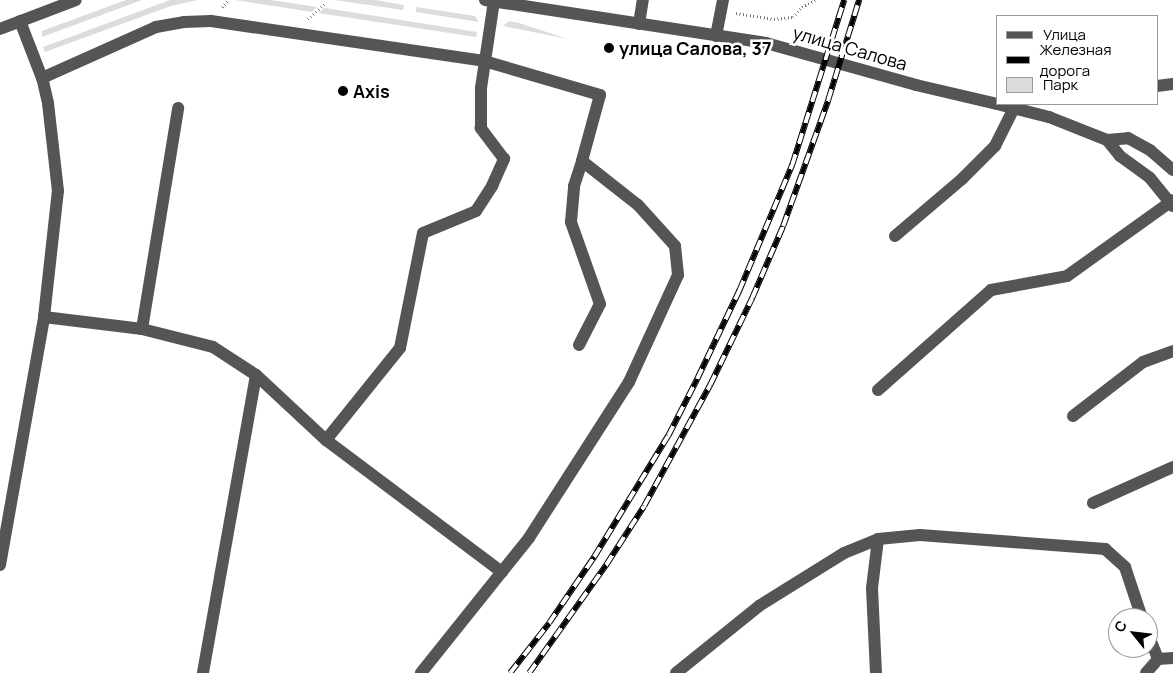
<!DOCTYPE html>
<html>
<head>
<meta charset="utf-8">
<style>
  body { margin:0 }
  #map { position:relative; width:1173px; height:673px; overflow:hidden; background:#fff; font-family:Manrope,sans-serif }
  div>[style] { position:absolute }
  .green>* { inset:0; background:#dcdcdc }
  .path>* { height:3px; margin-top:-1.5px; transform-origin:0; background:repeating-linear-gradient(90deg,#777 0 1px,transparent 0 3.5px) }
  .minor>* { height:12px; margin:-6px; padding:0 6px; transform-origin:6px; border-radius:6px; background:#555 }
  .rail>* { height:5.5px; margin-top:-2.75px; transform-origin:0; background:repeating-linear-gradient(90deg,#fff 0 11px,#000 0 22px); box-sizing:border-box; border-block:1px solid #000 }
  .dots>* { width:14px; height:14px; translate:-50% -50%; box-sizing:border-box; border:2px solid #fff; border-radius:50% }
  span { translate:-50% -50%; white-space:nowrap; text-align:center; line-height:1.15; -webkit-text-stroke:5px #fff; paint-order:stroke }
  .poi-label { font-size:18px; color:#000; font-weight:700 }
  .left { translate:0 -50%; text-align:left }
  .street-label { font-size:18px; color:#000 }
  .legend { position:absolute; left:996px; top:15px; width:162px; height:90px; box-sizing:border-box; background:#fff; border:1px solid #999; margin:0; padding:6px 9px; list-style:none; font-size:15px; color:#000 }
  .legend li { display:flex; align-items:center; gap:10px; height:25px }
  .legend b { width:25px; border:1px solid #999 }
  .north { position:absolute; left:1108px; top:608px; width:50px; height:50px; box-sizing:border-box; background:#fff; border:1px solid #999; border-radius:50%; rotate:299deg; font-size:14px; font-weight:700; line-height:20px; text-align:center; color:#000 }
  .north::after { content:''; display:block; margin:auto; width:18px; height:22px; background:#000; clip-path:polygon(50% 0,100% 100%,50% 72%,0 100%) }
</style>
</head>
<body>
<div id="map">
  <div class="green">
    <div style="clip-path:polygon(126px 0,142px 0,42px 37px,42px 31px)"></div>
    <div style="clip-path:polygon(170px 0,198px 0,171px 6px,45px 52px,43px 47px)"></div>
    <div style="clip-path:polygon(235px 0,271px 0,317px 7px,312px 12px)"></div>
    <div style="clip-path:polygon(334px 0,375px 0,404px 5px,403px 10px)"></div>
    <div style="clip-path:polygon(416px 7px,475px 16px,479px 22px,416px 12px)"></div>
    <div style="clip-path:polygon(325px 8px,477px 32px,476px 37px,318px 13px)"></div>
    <div style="clip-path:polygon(509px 21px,519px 23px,568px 39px,503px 26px)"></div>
  </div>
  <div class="path">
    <div style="left:222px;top:7px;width:9px;rotate:-49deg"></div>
    <div style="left:736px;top:13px;width:38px;rotate:9deg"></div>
    <div style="left:774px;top:19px;width:19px;rotate:-6deg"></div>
    <div style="left:793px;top:17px;width:13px;rotate:-48deg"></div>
    <div style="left:802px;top:7px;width:15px;rotate:-28deg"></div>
    <div style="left:308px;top:19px;width:24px;rotate:-42deg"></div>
  </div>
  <div class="minor">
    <div style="left:485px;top:0;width:284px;rotate:8.7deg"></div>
    <div style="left:766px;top:43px;width:156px;rotate:15.6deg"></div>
    <div style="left:916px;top:85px;width:83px;rotate:13.2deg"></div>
    <div style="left:639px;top:24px;width:24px;rotate:-81deg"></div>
    <div style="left:0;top:29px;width:81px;rotate:-20.9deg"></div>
    <div style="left:716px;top:36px;width:37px;rotate:-79deg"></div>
    <div style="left:42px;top:78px;width:125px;rotate:-24.1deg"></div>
    <div style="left:156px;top:27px;width:28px;rotate:-10deg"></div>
    <div style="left:184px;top:22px;width:27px;rotate:-2deg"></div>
    <div style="left:211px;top:21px;width:276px;rotate:8.3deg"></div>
    <div style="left:484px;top:61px;width:121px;rotate:16.3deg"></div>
    <div style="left:600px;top:95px;width:68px;rotate:105.3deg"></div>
    <div style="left:582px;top:161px;width:71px;rotate:38.2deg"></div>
    <div style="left:638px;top:205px;width:55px;rotate:47.9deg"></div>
    <div style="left:675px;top:246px;width:29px;rotate:84deg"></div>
    <div style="left:678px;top:275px;width:118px;rotate:114.6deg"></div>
    <div style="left:629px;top:382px;width:185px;rotate:122.7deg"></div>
    <div style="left:529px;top:538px;width:173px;rotate:128.7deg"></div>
    <div style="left:1157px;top:86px;width:16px;rotate:-7deg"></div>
    <div style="left:997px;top:104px;width:54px;rotate:14deg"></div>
    <div style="left:1049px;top:117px;width:62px;rotate:21.6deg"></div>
    <div style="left:1107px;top:140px;width:21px;rotate:51deg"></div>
    <div style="left:1120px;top:156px;width:37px;rotate:36deg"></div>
    <div style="left:1150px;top:178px;width:36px;rotate:51deg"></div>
    <div style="left:1107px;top:140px;width:21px;rotate:-5deg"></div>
    <div style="left:1128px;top:138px;width:26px;rotate:29deg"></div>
    <div style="left:1151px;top:151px;width:29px;rotate:41deg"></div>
    <div style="left:895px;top:236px;width:88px;rotate:-40.4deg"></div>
    <div style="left:962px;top:179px;width:47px;rotate:-45deg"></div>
    <div style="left:995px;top:146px;width:42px;rotate:-63.4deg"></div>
    <div style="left:44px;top:317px;width:99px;rotate:7deg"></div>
    <div style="left:142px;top:329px;width:224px;rotate:-80.7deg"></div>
    <div style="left:142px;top:329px;width:73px;rotate:14.2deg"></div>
    <div style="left:213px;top:347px;width:51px;rotate:33.1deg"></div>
    <div style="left:256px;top:375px;width:303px;rotate:100.1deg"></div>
    <div style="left:579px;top:345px;width:46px;rotate:-62.9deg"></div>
    <div style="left:600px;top:304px;width:87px;rotate:-109.5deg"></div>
    <div style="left:571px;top:222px;width:36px;rotate:-85deg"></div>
    <div style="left:574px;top:186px;width:26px;rotate:-72deg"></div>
    <div style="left:256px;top:375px;width:96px;rotate:42.9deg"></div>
    <div style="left:326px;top:440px;width:220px;rotate:36.9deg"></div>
    <div style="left:878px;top:390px;width:151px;rotate:-41.5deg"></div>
    <div style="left:991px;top:290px;width:77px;rotate:-10.4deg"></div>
    <div style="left:1067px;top:276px;width:130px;rotate:-35.6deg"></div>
    <div style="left:1073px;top:416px;width:88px;rotate:-37.6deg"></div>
    <div style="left:1143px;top:362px;width:32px;rotate:-20deg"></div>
    <div style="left:326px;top:440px;width:118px;rotate:-51.2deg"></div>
    <div style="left:400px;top:348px;width:117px;rotate:-78.7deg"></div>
    <div style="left:423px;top:233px;width:57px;rotate:-22.5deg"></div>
    <div style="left:476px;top:211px;width:30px;rotate:-57deg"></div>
    <div style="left:492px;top:186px;width:30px;rotate:-66deg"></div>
    <div style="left:504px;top:159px;width:39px;rotate:-127deg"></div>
    <div style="left:481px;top:128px;width:40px;rotate:-90deg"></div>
    <div style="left:481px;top:88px;width:88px;rotate:-81.5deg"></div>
    <div style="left:1093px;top:503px;width:88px;rotate:-24.2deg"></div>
    <div style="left:0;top:565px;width:252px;rotate:-79.9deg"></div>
    <div style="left:44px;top:317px;width:127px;rotate:-83.7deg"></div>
    <div style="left:58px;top:191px;width:89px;rotate:-96.5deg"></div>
    <div style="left:48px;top:103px;width:26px;rotate:-103deg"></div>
    <div style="left:42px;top:78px;width:61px;rotate:-111.1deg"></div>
    <div style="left:1148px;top:634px;width:27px;rotate:68deg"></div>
    <div style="left:1158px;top:659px;width:15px;rotate:-4deg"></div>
    <div style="left:676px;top:673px;width:107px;rotate:-38.9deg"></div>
    <div style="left:759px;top:606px;width:100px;rotate:-31.9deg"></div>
    <div style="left:844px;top:553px;width:37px;rotate:-22deg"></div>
    <div style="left:876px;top:673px;width:85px;rotate:-92.7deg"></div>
    <div style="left:872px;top:588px;width:49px;rotate:-83deg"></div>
    <div style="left:878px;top:539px;width:42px;rotate:-5.4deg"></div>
    <div style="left:920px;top:535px;width:186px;rotate:4.3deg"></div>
    <div style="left:1105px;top:549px;width:27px;rotate:42deg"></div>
    <div style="left:1125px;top:567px;width:54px;rotate:71.6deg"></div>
    <div style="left:1146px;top:673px;width:18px;rotate:-49deg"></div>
  </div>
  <div class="rail">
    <div style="left:510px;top:673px;width:63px;rotate:-52deg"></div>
    <div style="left:549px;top:623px;width:80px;rotate:-55.7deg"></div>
    <div style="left:594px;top:557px;width:142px;rotate:-58.6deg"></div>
    <div style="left:668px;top:436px;width:64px;rotate:-63deg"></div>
    <div style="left:697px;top:379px;width:98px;rotate:-64.5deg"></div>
    <div style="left:739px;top:291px;width:137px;rotate:-67.2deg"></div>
    <div style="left:792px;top:165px;width:173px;rotate:-72.5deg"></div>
    <div style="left:529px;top:673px;width:133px;rotate:-54.5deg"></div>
    <div style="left:606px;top:565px;width:70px;rotate:-57.2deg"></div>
    <div style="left:644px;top:506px;width:138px;rotate:-61.4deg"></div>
    <div style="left:710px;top:385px;width:97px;rotate:-64.2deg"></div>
    <div style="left:752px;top:298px;width:78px;rotate:-66.7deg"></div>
    <div style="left:783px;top:226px;width:134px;rotate:-70.3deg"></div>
    <div style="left:828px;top:100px;width:105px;rotate:-72.8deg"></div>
  </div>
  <div class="dots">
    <div style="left:609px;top:48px;background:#000"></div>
    <div style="left:343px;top:91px;background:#000"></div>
  </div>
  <div class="poi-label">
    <span class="left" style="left:619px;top:48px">улица Салова, 37</span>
    <span class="left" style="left:353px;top:91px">Axis</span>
  </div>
  <div class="street-label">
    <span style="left:850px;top:48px;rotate:16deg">улица Салова</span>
  </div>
  <ul class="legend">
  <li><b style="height:6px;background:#555"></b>Улица</li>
  <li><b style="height:6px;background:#000"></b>Железная дорога</li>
  <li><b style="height:14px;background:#dcdcdc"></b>Парк</li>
  </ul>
  <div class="north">С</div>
</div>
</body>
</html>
